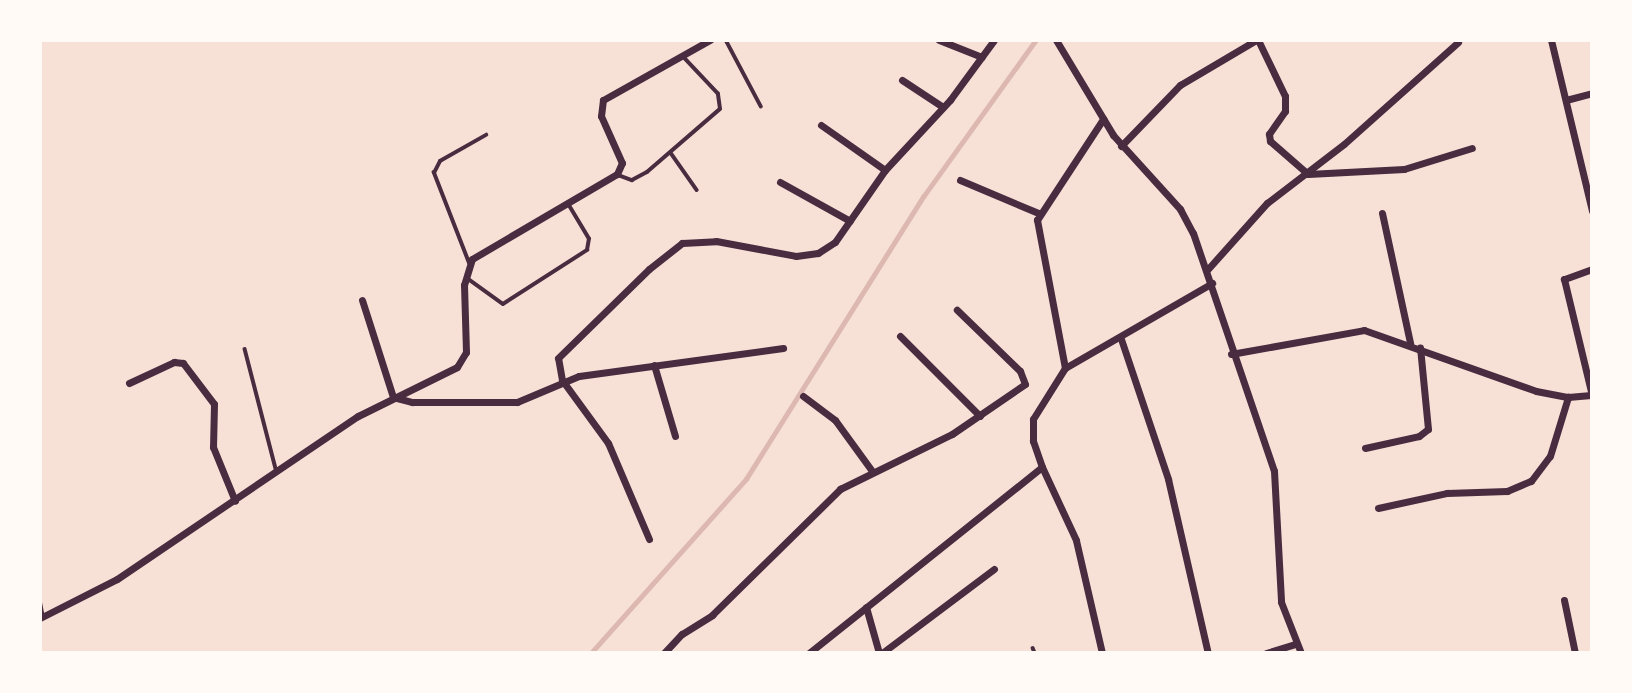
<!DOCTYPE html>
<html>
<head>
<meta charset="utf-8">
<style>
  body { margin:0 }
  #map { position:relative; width:1632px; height:693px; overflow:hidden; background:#f7e1d7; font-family:Lora,serif }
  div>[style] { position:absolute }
  .stream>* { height:4.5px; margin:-2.25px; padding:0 2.25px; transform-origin:2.25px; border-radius:2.25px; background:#dcb8b0 }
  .service>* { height:3.5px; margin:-1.75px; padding:0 1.75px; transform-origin:1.75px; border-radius:1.75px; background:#4a2c40 }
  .minor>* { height:7px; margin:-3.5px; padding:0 3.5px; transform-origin:3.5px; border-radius:3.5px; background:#4a2c40 }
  span { translate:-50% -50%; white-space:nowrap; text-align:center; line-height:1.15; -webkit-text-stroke:7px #fffaf5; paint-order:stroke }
  .frame { position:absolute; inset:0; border:42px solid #fffaf5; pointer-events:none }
</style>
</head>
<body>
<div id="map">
  <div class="stream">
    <div style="left:591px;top:653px;width:233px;rotate:-48.3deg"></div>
    <div style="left:746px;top:479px;width:333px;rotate:-57.9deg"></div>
    <div style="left:923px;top:197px;width:193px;rotate:-54.3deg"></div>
  </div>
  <div class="service">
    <div style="left:726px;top:40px;width:75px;rotate:62.1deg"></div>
    <div style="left:671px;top:153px;width:45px;rotate:54.9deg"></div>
    <div style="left:618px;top:175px;width:15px;rotate:20deg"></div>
    <div style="left:632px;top:180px;width:17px;rotate:-28deg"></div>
    <div style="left:647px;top:172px;width:96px;rotate:-40.8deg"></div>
    <div style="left:720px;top:109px;width:15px;rotate:-98deg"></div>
    <div style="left:718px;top:94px;width:51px;rotate:-133.4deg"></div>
    <div style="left:469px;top:263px;width:97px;rotate:-111.3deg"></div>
    <div style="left:434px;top:173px;width:13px;rotate:-63deg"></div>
    <div style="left:440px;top:161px;width:53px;rotate:-29.5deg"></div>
    <div style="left:467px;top:278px;width:44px;rotate:35.8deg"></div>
    <div style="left:503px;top:304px;width:100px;rotate:-32.7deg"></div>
    <div style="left:587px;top:250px;width:11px;rotate:-80deg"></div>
    <div style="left:589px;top:239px;width:41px;rotate:-121deg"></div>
    <div style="left:245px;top:349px;width:124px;rotate:75.5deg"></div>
    <div style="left:40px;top:600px;width:15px;rotate:79deg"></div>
    <div style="left:1033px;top:648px;width:5px;rotate:68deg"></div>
  </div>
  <div class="minor">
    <div style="left:939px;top:40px;width:46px;rotate:21.6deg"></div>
    <div style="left:1056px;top:40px;width:111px;rotate:59deg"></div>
    <div style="left:1113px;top:135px;width:100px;rotate:47.8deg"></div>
    <div style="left:1180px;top:209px;width:27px;rotate:62deg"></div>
    <div style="left:1193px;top:233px;width:251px;rotate:71.2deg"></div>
    <div style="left:1274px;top:471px;width:131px;rotate:86.9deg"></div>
    <div style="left:1281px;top:602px;width:55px;rotate:68.6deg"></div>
    <div style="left:1258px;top:40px;width:62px;rotate:64.3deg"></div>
    <div style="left:1285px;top:96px;width:15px;rotate:90deg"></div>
    <div style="left:1285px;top:111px;width:28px;rotate:125deg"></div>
    <div style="left:1269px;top:134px;width:7px;rotate:82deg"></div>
    <div style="left:1270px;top:141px;width:50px;rotate:41deg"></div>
    <div style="left:1308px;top:174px;width:96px;rotate:-3deg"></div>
    <div style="left:1404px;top:169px;width:71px;rotate:-17.2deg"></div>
    <div style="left:1551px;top:40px;width:176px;rotate:76.5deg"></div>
    <div style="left:902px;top:80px;width:49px;rotate:33.4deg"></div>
    <div style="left:1566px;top:100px;width:27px;rotate:-15deg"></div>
    <div style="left:821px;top:125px;width:78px;rotate:35.1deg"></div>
    <div style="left:1121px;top:146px;width:85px;rotate:-46deg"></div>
    <div style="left:1180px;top:85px;width:88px;rotate:-30.6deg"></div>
    <div style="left:960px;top:180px;width:85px;rotate:22.9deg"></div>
    <div style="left:780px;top:182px;width:80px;rotate:29.1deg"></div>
    <div style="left:1382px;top:213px;width:133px;rotate:77.8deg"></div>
    <div style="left:1592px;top:269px;width:30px;rotate:160deg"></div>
    <div style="left:1564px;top:279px;width:120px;rotate:76.5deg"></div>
    <div style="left:1207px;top:270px;width:90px;rotate:-48.2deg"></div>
    <div style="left:1267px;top:203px;width:97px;rotate:-37.5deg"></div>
    <div style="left:1344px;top:144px;width:153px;rotate:-41.8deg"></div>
    <div style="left:362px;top:300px;width:102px;rotate:72.3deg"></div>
    <div style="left:393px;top:397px;width:20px;rotate:15deg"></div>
    <div style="left:412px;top:402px;width:105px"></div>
    <div style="left:517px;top:402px;width:67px;rotate:-22.8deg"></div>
    <div style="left:579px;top:376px;width:206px;rotate:-7.8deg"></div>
    <div style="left:900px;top:336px;width:113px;rotate:45deg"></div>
    <div style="left:1121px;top:339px;width:148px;rotate:71.4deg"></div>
    <div style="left:1168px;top:479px;width:179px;rotate:77.1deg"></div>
    <div style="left:1231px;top:354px;width:135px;rotate:-10.2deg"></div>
    <div style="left:1364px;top:330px;width:182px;rotate:19.5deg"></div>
    <div style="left:1536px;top:391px;width:33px;rotate:11deg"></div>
    <div style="left:1568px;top:397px;width:23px;rotate:-5deg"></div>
    <div style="left:654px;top:365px;width:74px;rotate:73.5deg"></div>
    <div style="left:1065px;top:368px;width:151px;rotate:-100.7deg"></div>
    <div style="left:1037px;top:220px;width:121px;rotate:-56.8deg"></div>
    <div style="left:129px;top:383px;width:50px;rotate:-25deg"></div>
    <div style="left:174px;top:362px;width:9px;rotate:6deg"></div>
    <div style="left:183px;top:363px;width:51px;rotate:52.9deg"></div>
    <div style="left:214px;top:404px;width:43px;rotate:91.3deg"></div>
    <div style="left:213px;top:447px;width:58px;rotate:67.8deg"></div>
    <div style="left:803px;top:396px;width:40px;rotate:37deg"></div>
    <div style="left:835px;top:420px;width:63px;rotate:54deg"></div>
    <div style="left:1365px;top:448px;width:55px;rotate:-12.5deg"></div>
    <div style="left:1419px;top:436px;width:11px;rotate:-38deg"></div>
    <div style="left:1428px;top:429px;width:82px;rotate:-95.6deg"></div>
    <div style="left:1378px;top:508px;width:71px;rotate:-12.3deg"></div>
    <div style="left:1447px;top:493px;width:60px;rotate:-1.9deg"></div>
    <div style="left:1507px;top:491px;width:26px;rotate:-23deg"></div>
    <div style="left:1531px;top:481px;width:31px;rotate:-53deg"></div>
    <div style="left:1550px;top:456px;width:62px;rotate:-73deg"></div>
    <div style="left:649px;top:539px;width:104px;rotate:-113.1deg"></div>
    <div style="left:608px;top:443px;width:78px;rotate:-126.1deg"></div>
    <div style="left:562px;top:380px;width:22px;rotate:-100deg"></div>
    <div style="left:558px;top:358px;width:127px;rotate:-44.4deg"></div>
    <div style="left:649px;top:269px;width:42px;rotate:-38.2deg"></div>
    <div style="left:682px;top:243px;width:34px;rotate:-3deg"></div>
    <div style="left:716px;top:241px;width:81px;rotate:10.6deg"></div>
    <div style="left:796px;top:256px;width:22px;rotate:-8deg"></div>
    <div style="left:818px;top:253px;width:20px;rotate:-33deg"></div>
    <div style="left:835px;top:242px;width:88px;rotate:-55.2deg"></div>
    <div style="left:885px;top:170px;width:96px;rotate:-47.1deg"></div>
    <div style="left:950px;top:100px;width:74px;rotate:-53.7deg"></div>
    <div style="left:1564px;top:600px;width:54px;rotate:78.3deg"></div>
    <div style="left:866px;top:607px;width:48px;rotate:74.2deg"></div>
    <div style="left:40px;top:618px;width:86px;rotate:-26.9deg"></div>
    <div style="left:117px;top:579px;width:291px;rotate:-34.1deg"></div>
    <div style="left:358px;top:416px;width:110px;rotate:-26.3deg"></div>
    <div style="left:457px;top:367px;width:17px;rotate:-59deg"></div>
    <div style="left:466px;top:352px;width:67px;rotate:-91.7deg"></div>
    <div style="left:464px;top:285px;width:27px;rotate:-73deg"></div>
    <div style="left:472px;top:259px;width:168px;rotate:-30.4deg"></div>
    <div style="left:617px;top:174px;width:12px;rotate:-66deg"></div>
    <div style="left:622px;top:163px;width:51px;rotate:-114.1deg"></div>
    <div style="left:601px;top:116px;width:16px;rotate:-83deg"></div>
    <div style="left:603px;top:100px;width:123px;rotate:-29.3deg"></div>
    <div style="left:664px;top:653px;width:26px;rotate:-47deg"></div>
    <div style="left:682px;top:634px;width:36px;rotate:-32deg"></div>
    <div style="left:712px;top:615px;width:180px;rotate:-44.5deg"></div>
    <div style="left:840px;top:489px;width:125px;rotate:-26.2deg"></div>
    <div style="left:952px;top:434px;width:88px;rotate:-34.4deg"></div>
    <div style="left:1025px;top:384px;width:14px;rotate:-111deg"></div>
    <div style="left:1020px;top:371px;width:88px;rotate:-135.9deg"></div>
    <div style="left:809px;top:653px;width:298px;rotate:-38.6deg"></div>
    <div style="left:882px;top:653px;width:140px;rotate:-36.9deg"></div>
    <div style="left:1102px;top:653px;width:116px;rotate:-103deg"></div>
    <div style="left:1076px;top:540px;width:81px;rotate:-115deg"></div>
    <div style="left:1042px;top:467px;width:28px;rotate:-109deg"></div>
    <div style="left:1033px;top:441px;width:22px;rotate:-90deg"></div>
    <div style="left:1033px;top:419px;width:60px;rotate:-57.9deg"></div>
    <div style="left:1065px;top:368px;width:170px;rotate:-30deg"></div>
    <div style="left:1266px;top:653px;width:31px;rotate:-17deg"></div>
  </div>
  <div class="frame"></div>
</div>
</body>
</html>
